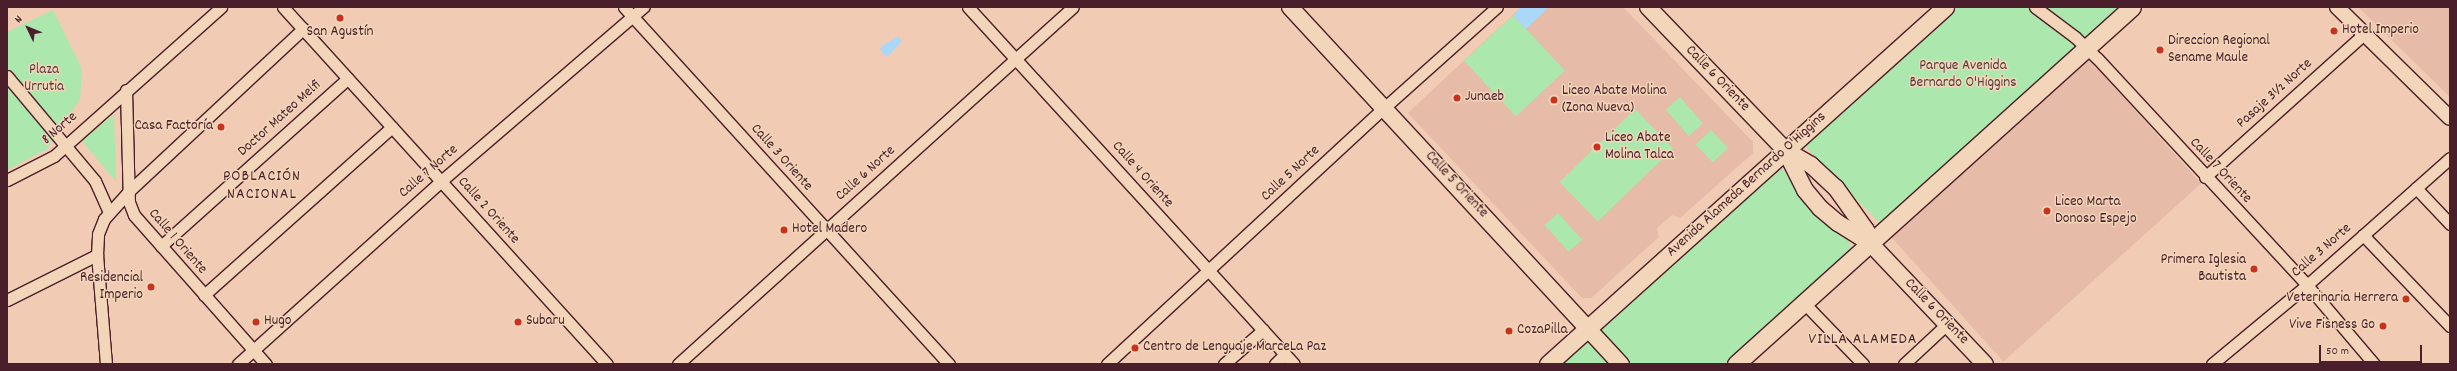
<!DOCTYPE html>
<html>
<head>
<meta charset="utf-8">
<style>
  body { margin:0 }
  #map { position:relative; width:2457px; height:371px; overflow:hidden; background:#f1cbb3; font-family:Dekko,sans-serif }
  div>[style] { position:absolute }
  .built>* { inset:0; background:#e6bba7; transform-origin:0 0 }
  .green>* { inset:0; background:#ace8ad; transform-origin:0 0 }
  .water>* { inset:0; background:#aad8f6 }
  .roads { filter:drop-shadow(1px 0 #4a1f2b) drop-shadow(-1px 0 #4a1f2b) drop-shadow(0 1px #4a1f2b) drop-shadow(0 -1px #4a1f2b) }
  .minor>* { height:11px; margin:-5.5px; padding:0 5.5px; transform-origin:5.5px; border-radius:5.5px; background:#f3d6b9 }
  .tertiary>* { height:14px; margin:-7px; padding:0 7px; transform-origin:7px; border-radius:7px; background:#f3d6b9 }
  .secondary>* { height:16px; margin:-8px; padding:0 8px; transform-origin:8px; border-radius:8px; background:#f3d6b9 }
  .primary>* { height:17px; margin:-8.5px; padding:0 8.5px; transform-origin:8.5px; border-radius:8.5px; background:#f3d6b9 }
  .dots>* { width:11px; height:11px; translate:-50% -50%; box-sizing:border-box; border:2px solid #f3d6b9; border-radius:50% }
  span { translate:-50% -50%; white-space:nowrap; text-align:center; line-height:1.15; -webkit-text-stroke:3px #f3d6b9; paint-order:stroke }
  .poi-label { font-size:15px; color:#4a1f2b }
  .left { translate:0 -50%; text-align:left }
  .right { translate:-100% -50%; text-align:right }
  .park-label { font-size:15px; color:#593d3e }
  .street-label { font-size:15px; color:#4a1f2b }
  .neighbourhood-label { font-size:16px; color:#4a1f2b; letter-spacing:1px }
  .frame { position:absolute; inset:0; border:8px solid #4a1f2b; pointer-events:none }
  .north { position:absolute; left:8px; top:8px; width:40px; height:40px; -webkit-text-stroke:3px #f3d6b9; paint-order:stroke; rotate:313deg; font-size:11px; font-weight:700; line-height:16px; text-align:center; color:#4a1f2b }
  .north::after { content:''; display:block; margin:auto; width:14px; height:18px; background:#4a1f2b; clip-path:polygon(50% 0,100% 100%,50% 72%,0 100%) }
  .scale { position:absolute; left:2319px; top:345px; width:103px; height:18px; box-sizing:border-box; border:2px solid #4a1f2b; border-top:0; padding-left:5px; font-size:12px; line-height:14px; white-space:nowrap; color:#4a1f2b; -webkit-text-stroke:3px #f3d6b9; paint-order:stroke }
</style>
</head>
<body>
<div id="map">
  <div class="built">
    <div style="clip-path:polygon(1521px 7px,1623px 7px,1753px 142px,1753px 153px,1680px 218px,1672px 215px,1657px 228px,1659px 237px,1591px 298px,1582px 298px,1408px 113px)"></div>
    <div style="clip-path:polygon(2358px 7px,2450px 7px,2450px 97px)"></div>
    <div style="left:2088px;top:58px;width:169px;height:266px;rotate:48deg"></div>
  </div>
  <div class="green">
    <div style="clip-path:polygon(1955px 7px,2120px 7px,1882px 221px,1878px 221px,1804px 145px)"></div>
    <div style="clip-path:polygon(53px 10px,82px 69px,80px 99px,47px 149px,7px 170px,7px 32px)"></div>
    <div style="left:1513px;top:15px;width:76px;height:67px;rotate:47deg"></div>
    <div style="left:1680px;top:97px;width:35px;height:19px;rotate:49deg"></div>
    <div style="left:1635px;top:109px;width:55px;height:105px;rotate:46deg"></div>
    <div style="clip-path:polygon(114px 114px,116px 182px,82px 141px)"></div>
    <div style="left:1711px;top:130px;width:25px;height:21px;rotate:47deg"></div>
    <div style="clip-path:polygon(1777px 168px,1783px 169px,1798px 193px,1823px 220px,1848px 240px,1851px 247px,1848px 252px,1724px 364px,1559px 364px)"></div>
    <div style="left:1558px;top:213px;width:36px;height:18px;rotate:48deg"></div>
  </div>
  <div class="water">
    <div style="clip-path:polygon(1521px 7px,1549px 7px,1526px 29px,1513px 15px)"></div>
    <div style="clip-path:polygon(898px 36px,902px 41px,888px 56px,884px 55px,880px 49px,882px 46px)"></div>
  </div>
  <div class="roads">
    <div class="minor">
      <div style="left:283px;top:7px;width:482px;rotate:47.8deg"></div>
      <div style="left:624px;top:7px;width:483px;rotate:47.7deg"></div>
      <div style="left:968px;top:7px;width:483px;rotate:47.6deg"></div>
      <div style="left:2035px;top:7px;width:50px;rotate:36.9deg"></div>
      <div style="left:2075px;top:37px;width:30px;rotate:44deg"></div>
      <div style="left:2097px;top:58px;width:309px;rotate:47.2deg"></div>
      <div style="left:2307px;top:285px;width:104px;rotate:49.7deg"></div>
      <div style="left:7px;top:76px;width:137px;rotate:50deg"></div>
      <div style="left:95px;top:181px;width:34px;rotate:66deg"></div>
      <div style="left:126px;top:90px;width:112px;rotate:88.5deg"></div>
      <div style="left:129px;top:202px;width:14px;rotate:69deg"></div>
      <div style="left:134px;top:215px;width:199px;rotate:48.5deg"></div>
      <div style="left:2205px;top:177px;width:214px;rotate:-42deg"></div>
      <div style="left:7px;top:180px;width:53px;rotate:-27.1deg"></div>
      <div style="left:54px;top:156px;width:224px;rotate:-41.7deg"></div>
      <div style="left:2416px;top:188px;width:50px;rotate:46.6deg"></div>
      <div style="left:2363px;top:235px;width:126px;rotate:46.3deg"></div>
      <div style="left:161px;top:246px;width:251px;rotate:-41.9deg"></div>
      <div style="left:204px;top:295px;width:252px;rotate:-41.8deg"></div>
      <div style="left:7px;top:300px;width:101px;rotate:-26.6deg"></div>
      <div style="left:1804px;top:303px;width:85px;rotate:46deg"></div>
      <div style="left:106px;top:364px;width:109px;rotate:-94.7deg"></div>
      <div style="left:97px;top:255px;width:21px;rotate:-87deg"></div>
      <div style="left:98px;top:234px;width:16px;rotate:-68deg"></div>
      <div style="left:104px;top:219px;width:38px;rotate:-48deg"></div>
      <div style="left:129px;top:191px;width:238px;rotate:-43deg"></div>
      <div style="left:238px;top:364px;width:273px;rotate:-42deg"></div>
      <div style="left:441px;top:181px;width:267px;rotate:-40.7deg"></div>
      <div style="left:678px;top:364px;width:532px;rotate:-42.11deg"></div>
      <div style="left:1107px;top:364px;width:379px;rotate:-42.8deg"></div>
      <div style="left:1385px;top:107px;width:150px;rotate:-41.8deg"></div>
      <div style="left:1224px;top:364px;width:52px;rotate:-41.1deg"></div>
      <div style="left:1275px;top:364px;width:14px;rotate:-45deg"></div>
      <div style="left:1904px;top:364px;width:59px;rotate:-42.9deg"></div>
      <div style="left:2212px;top:364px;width:124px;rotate:-39.7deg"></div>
      <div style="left:2307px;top:285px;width:191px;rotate:-41.6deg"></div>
    </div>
    <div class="tertiary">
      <div style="left:2337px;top:7px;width:158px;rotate:44.5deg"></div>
    </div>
    <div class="secondary">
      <div style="left:1290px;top:7px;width:487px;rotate:47.2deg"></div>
      <div style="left:1648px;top:7px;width:198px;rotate:46.2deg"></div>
      <div style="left:1785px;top:150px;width:30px;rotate:30deg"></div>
      <div style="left:1811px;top:165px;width:34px;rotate:43deg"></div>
      <div style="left:1836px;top:188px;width:52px;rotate:54.5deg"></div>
      <div style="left:1866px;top:230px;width:14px;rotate:73deg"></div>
      <div style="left:1785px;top:150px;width:45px;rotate:63.4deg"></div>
      <div style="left:1805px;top:190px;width:23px;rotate:50deg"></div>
      <div style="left:1820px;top:208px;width:23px;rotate:40deg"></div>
      <div style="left:1838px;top:223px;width:38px;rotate:32deg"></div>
      <div style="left:1870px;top:243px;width:167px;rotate:46.5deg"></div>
    </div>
    <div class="primary">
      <div style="left:1548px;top:364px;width:534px;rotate:-41.96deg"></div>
      <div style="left:1736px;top:364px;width:533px;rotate:-42.04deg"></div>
    </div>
  </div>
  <div class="dots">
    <div style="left:340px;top:18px;background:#c8321e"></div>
    <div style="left:2334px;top:31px;background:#c8321e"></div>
    <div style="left:2160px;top:50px;background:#c8321e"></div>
    <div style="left:1457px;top:98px;background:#c8321e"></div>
    <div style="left:1554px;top:100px;background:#c8321e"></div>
    <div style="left:221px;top:127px;background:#c8321e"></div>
    <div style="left:1597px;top:147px;background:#c8321e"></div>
    <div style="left:2047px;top:211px;background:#c8321e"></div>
    <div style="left:784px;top:230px;background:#c8321e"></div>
    <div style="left:2254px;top:269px;background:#c8321e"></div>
    <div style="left:151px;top:287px;background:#c8321e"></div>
    <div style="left:2406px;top:299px;background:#c8321e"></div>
    <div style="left:256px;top:322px;background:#c8321e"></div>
    <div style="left:518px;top:322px;background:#c8321e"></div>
    <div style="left:2383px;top:326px;background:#c8321e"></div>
    <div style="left:1509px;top:331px;background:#c8321e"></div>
    <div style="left:1135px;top:348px;background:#c8321e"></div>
  </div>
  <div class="poi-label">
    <span class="left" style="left:2342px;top:31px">Hotel Imperio</span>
    <span style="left:340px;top:33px">San Agustín</span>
    <span class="left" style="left:2168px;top:50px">Direccion Regional<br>Sename Maule</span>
    <span class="left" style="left:1562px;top:100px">Liceo Abate Molina<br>(Zona Nueva)</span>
    <span class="left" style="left:1465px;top:98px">Junaeb</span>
    <span class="right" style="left:213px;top:127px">Casa Factoría</span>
    <span class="left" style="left:1605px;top:147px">Liceo Abate<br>Molina Talca</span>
    <span class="left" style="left:2055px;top:211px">Liceo Marta<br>Donoso Espejo</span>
    <span class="left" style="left:792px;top:230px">Hotel Madero</span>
    <span class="right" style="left:2246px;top:269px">Primera Iglesia<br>Bautista</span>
    <span class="right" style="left:143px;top:287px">Residencial<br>Imperio</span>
    <span class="right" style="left:2398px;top:299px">Veterinaria Herrera</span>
    <span class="left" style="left:264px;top:322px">Hugo</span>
    <span class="left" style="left:526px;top:322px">Subaru</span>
    <span class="right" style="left:2375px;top:326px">Vive Fisness Go</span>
    <span class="left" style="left:1517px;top:331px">CozaPilla</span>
    <span class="left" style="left:1143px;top:348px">Centro de Lenguaje MarceLa Paz</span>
  </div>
  <div class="park-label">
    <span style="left:1963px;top:75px">Parque Avenida<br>Bernardo O'Higgins</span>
    <span style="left:44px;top:79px">Plaza<br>Urrutia</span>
  </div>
  <div class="street-label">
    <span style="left:1717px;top:79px;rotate:46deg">Calle 6 Oriente</span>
    <span style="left:2275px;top:94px;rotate:-42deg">Pasaje 3½ Norte</span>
    <span style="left:280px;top:119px;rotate:-42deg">Doctor Mateo Melfi</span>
    <span style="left:60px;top:129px;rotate:-41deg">8 Norte</span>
    <span style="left:781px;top:158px;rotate:48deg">Calle 3 Oriente</span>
    <span style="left:2220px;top:171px;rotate:47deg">Calle 7 Oriente</span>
    <span style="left:429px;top:172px;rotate:-41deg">Calle 7 Norte</span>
    <span style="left:866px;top:174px;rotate:-42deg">Calle 6 Norte</span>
    <span style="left:1291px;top:174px;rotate:-43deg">Calle 5 Norte</span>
    <span style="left:1142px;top:175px;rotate:48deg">Calle 4 Oriente</span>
    <span style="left:1456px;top:185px;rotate:47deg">Calle 5 Oriente</span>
    <span style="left:1747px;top:185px;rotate:-42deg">Avenida Alameda Bernardo O'Higgins</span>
    <span style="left:488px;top:211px;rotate:48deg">Calle 2 Oriente</span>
    <span style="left:177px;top:242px;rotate:49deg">Calle 1 Oriente</span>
    <span style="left:2322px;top:251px;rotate:-41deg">Calle 3 Norte</span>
    <span style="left:1936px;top:312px;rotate:46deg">Calle 6 Oriente</span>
  </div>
  <div class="neighbourhood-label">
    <span style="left:262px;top:186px">POBLACIÓN<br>NACIONAL</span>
    <span style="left:1863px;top:340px">VILLA ALAMEDA</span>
  </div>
  <div class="frame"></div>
  <div class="north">N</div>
  <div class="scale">50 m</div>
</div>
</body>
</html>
